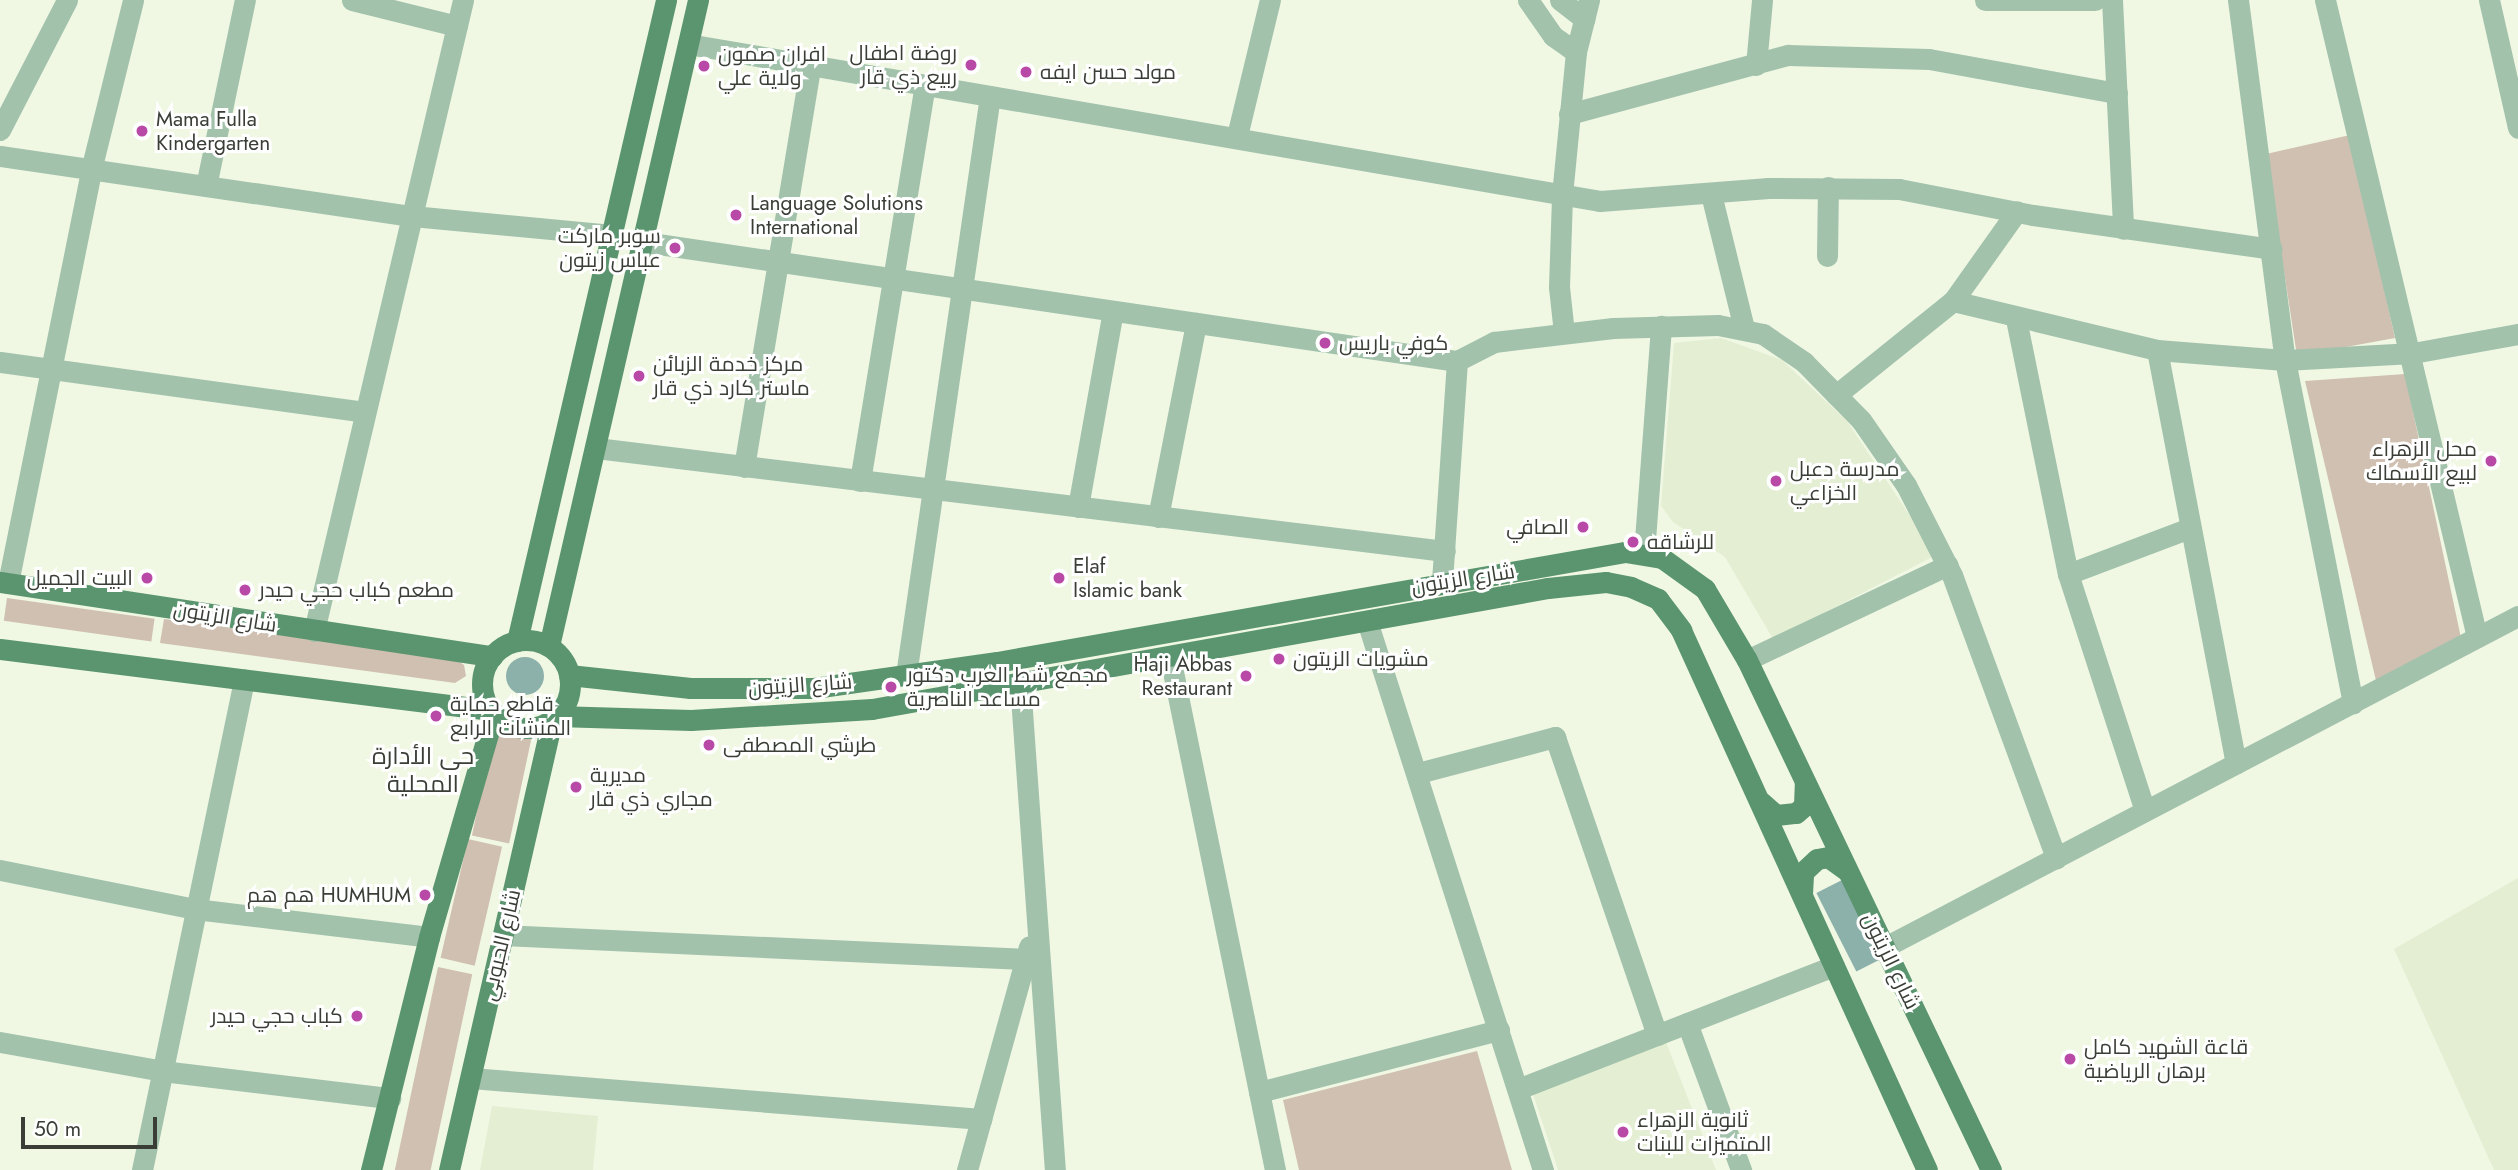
<!DOCTYPE html>
<html>
<head>
<meta charset="utf-8">
<style>
  body { margin:0 }
  #map { position:relative; width:2518px; height:1170px; overflow:hidden; background:#f0f8e4; font-family:Jost,Cairo,sans-serif }
  div>[style] { position:absolute }
  .built>* { inset:0; background:#e3eed2 }
  .green>* { inset:0; background:#d0c0b1; transform-origin:0 0 }
  .water>* { inset:0; background:#8cb0aa; transform-origin:0 0 }
  .round { border-radius:50% }
  .minor>* { height:21px; margin:-10.5px; padding:0 10.5px; transform-origin:10.5px; border-radius:10.5px; background:#a3c2ac }
  .major>* { height:21px; margin:-10.5px; padding:0 10.5px; transform-origin:10.5px; border-radius:10.5px; background:#5b956f }
  .major>.ring { margin:-10.5px; padding:0; box-sizing:content-box; background:none; border:21px solid #5b956f; border-radius:50% }
  .dots>* { width:19px; height:19px; translate:-50% -50%; box-sizing:border-box; border:4px solid #fff; border-radius:50% }
  span { translate:-50% -50%; white-space:nowrap; text-align:center; line-height:1.15; -webkit-text-stroke:6px #fff; paint-order:stroke }
  .poi-label { font-size:21px; color:#3a3e36 }
  .right { translate:-100% -50%; text-align:right }
  .left { translate:0 -50%; text-align:left }
  .street-label { font-size:21px; color:#3a3e36 }
  .quarter-label { font-size:24px; color:#3a3e36 }
  .scale { position:absolute; left:21px; top:1117px; width:136px; height:32px; box-sizing:border-box; border:4px solid #3a3e36; border-top:0; padding-left:9px; font-size:21px; line-height:24px; white-space:nowrap; color:#3a3e36; -webkit-text-stroke:5px #fff; paint-order:stroke }
</style>
</head>
<body>
<div id="map">
  <div class="built">
    <div style="clip-path:polygon(1721px 338px,1782px 360px,1847px 421px,1936px 555px,1773px 639px,1725px 557px,1673px 522px,1661px 506px,1674px 343px)"></div>
    <div style="clip-path:polygon(2518px 878px,2518px 1170px,2494px 1170px,2394px 949px)"></div>
    <div style="clip-path:polygon(1666px 1042px,1716px 1170px,1558px 1170px,1533px 1094px)"></div>
    <div style="clip-path:polygon(492px 1106px,598px 1116px,593px 1170px,480px 1170px)"></div>
  </div>
  <div class="green">
    <div style="clip-path:polygon(2350px 135px,2395px 338px,2297px 356px,2266px 154px)"></div>
    <div style="clip-path:polygon(2405px 374px,2461px 638px,2378px 689px,2305px 381px)"></div>
    <div style="left:7px;top:598px;width:149px;height:23px;rotate:8deg"></div>
    <div style="clip-path:polygon(164px 619px,453px 657px,464px 665px,466px 676px,455px 683px,160px 643px)"></div>
    <div style="left:495px;top:727px;width:38px;height:111px;rotate:12deg"></div>
    <div style="left:468px;top:839px;width:35px;height:122px;rotate:13deg"></div>
    <div style="left:438px;top:967px;width:35px;height:209px;rotate:12deg"></div>
    <div style="clip-path:polygon(1477px 1051px,1512px 1170px,1299px 1170px,1283px 1100px)"></div>
  </div>
  <div class="water">
    <div class="round" style="left:506px;top:657px;width:38px;height:38px"></div>
    <div style="left:1844px;top:879px;width:88px;height:31px;rotate:63deg"></div>
  </div>
  <div class="minor">
    <div style="left:352px;top:0;width:108px;rotate:13.9deg"></div>
    <div style="left:1528px;top:0;width:44px;rotate:55.2deg"></div>
    <div style="left:1553px;top:36px;width:28px;rotate:35deg"></div>
    <div style="left:1560px;top:0;width:31px;rotate:38deg"></div>
    <div style="left:1985px;top:0;width:110px"></div>
    <div style="left:2112px;top:0;width:229px;rotate:87.2deg"></div>
    <div style="left:2238px;top:0;width:363px;rotate:82.6deg"></div>
    <div style="left:2285px;top:360px;width:350px;rotate:78.8deg"></div>
    <div style="left:2325px;top:0;width:655px;rotate:76.58deg"></div>
    <div style="left:2489px;top:0;width:131px;rotate:77.2deg"></div>
    <div style="left:688px;top:44px;width:925px;rotate:9.77deg"></div>
    <div style="left:1600px;top:201px;width:169px;rotate:-4.4deg"></div>
    <div style="left:1768px;top:188px;width:131px;rotate:0.4deg"></div>
    <div style="left:1899px;top:189px;width:136px;rotate:11deg"></div>
    <div style="left:2033px;top:215px;width:241px;rotate:8.1deg"></div>
    <div style="left:1756px;top:65px;width:65px;rotate:-84.7deg"></div>
    <div style="left:1569px;top:114px;width:227px;rotate:-15.1deg"></div>
    <div style="left:1788px;top:55px;width:141px;rotate:1.6deg"></div>
    <div style="left:1929px;top:59px;width:191px;rotate:10.3deg"></div>
    <div style="left:0;top:130px;width:146px;rotate:-62.7deg"></div>
    <div style="left:1237px;top:136px;width:140px;rotate:-76.4deg"></div>
    <div style="left:0;top:156px;width:416px;rotate:8.3deg"></div>
    <div style="left:412px;top:216px;width:201px;rotate:5.4deg"></div>
    <div style="left:206px;top:186px;width:190px;rotate:-78.2deg"></div>
    <div style="left:1711px;top:194px;width:138px;rotate:76.2deg"></div>
    <div style="left:644px;top:242px;width:822px;rotate:8.33deg"></div>
    <div style="left:1457px;top:361px;width:42px;rotate:-27.2deg"></div>
    <div style="left:1494px;top:342px;width:120px;rotate:-6.7deg"></div>
    <div style="left:1613px;top:328px;width:105px;rotate:-1.6deg"></div>
    <div style="left:1718px;top:325px;width:46px;rotate:11.3deg"></div>
    <div style="left:1763px;top:334px;width:50px;rotate:34.3deg"></div>
    <div style="left:1804px;top:362px;width:81px;rotate:45.5deg"></div>
    <div style="left:1861px;top:420px;width:79px;rotate:55.3deg"></div>
    <div style="left:1906px;top:485px;width:101px;rotate:62.9deg"></div>
    <div style="left:1952px;top:575px;width:302px;rotate:69.8deg"></div>
    <div style="left:1827px;top:256px;width:69px;rotate:-89.2deg"></div>
    <div style="left:1953px;top:301px;width:210px;rotate:13.5deg"></div>
    <div style="left:2157px;top:350px;width:128px;rotate:4.5deg"></div>
    <div style="left:2285px;top:360px;width:128px;rotate:-3.1deg"></div>
    <div style="left:2413px;top:353px;width:107px;rotate:-10.3deg"></div>
    <div style="left:2016px;top:319px;width:260px;rotate:78.5deg"></div>
    <div style="left:2068px;top:574px;width:249px;rotate:72deg"></div>
    <div style="left:1564px;top:333px;width:46px;rotate:-96.2deg"></div>
    <div style="left:1559px;top:287px;width:92px;rotate:-88.1deg"></div>
    <div style="left:1562px;top:195px;width:144px;rotate:-84.4deg"></div>
    <div style="left:1576px;top:52px;width:54px;rotate:-76deg"></div>
    <div style="left:2157px;top:350px;width:421px;rotate:79.2deg"></div>
    <div style="left:0;top:362px;width:368px;rotate:7.8deg"></div>
    <div style="left:1836px;top:395px;width:150px;rotate:-38.8deg"></div>
    <div style="left:1953px;top:301px;width:110px;rotate:-54.6deg"></div>
    <div style="left:596px;top:448px;width:855px;rotate:6.92deg"></div>
    <div style="left:744px;top:467px;width:405px;rotate:-80.6deg"></div>
    <div style="left:860px;top:481px;width:401px;rotate:-80.7deg"></div>
    <div style="left:1078px;top:507px;width:199px;rotate:-79.9deg"></div>
    <div style="left:1158px;top:517px;width:198px;rotate:-78.9deg"></div>
    <div style="left:1644px;top:553px;width:228px;rotate:-85.7deg"></div>
    <div style="left:2068px;top:574px;width:130px;rotate:-20.7deg"></div>
    <div style="left:1442px;top:581px;width:221px;rotate:-86.1deg"></div>
    <div style="left:8px;top:583px;width:421px;rotate:-78.6deg"></div>
    <div style="left:91px;top:170px;width:175px;rotate:-76.1deg"></div>
    <div style="left:1367px;top:621px;width:577px;rotate:72.23deg"></div>
    <div style="left:314px;top:631px;width:648px;rotate:-76.71deg"></div>
    <div style="left:1170px;top:657px;width:524px;rotate:78.43deg"></div>
    <div style="left:1747px;top:660px;width:222px;rotate:-25.3deg"></div>
    <div style="left:906px;top:675px;width:585px;rotate:-81.75deg"></div>
    <div style="left:1020px;top:683px;width:488px;rotate:85.9deg"></div>
    <div style="left:1418px;top:773px;width:142px;rotate:-14.7deg"></div>
    <div style="left:1555px;top:737px;width:315px;rotate:71.1deg"></div>
    <div style="left:0;top:870px;width:199px;rotate:11.3deg"></div>
    <div style="left:195px;top:909px;width:236px;rotate:6.8deg"></div>
    <div style="left:503px;top:935px;width:523px;rotate:2.63deg"></div>
    <div style="left:1885px;top:947px;width:714px;rotate:-27.61deg"></div>
    <div style="left:1687px;top:1023px;width:157px;rotate:69.8deg"></div>
    <div style="left:0;top:1042px;width:165px;rotate:10.1deg"></div>
    <div style="left:162px;top:1071px;width:230px;rotate:6.8deg"></div>
    <div style="left:471px;top:1078px;width:512px;rotate:4.6deg"></div>
    <div style="left:1518px;top:1089px;width:339px;rotate:-21.3deg"></div>
    <div style="left:1259px;top:1092px;width:248px;rotate:-14.5deg"></div>
    <div style="left:142px;top:1170px;width:501px;rotate:-78.24deg"></div>
    <div style="left:967px;top:1170px;width:232px;rotate:-74.5deg"></div>
  </div>
  <div class="major">
    <div style="left:0;top:582px;width:498px;rotate:8.6deg"></div>
    <div class="ring" style="left:482px;top:640px;width:67px;height:67px"></div>
    <div style="left:517px;top:641px;width:658px;rotate:-76.91deg"></div>
    <div style="left:549px;top:646px;width:663px;rotate:-77.01deg"></div>
    <div style="left:0;top:649px;width:495px;rotate:7.1deg"></div>
    <div style="left:569px;top:675px;width:122px;rotate:6.1deg"></div>
    <div style="left:690px;top:688px;width:124px"></div>
    <div style="left:814px;top:688px;width:185px;rotate:-8.1deg"></div>
    <div style="left:997px;top:662px;width:638px;rotate:-9.94deg"></div>
    <div style="left:1625px;top:552px;width:37px;rotate:9deg"></div>
    <div style="left:1662px;top:558px;width:53px;rotate:35.8deg"></div>
    <div style="left:1705px;top:589px;width:82px;rotate:59.4deg"></div>
    <div style="left:1747px;top:660px;width:565px;rotate:64.43deg"></div>
    <div style="left:556px;top:716px;width:135px;rotate:1.7deg"></div>
    <div style="left:691px;top:720px;width:181px;rotate:-3.5deg"></div>
    <div style="left:872px;top:709px;width:687px;rotate:-10.15deg"></div>
    <div style="left:1548px;top:588px;width:58px;rotate:-5.9deg"></div>
    <div style="left:1606px;top:582px;width:25px;rotate:11deg"></div>
    <div style="left:1631px;top:587px;width:30px;rotate:24deg"></div>
    <div style="left:1658px;top:599px;width:39px;rotate:53deg"></div>
    <div style="left:1681px;top:630px;width:593px;rotate:65.51deg"></div>
    <div style="left:1761px;top:802px;width:20px;rotate:41deg"></div>
    <div style="left:1776px;top:815px;width:20px;rotate:-6deg"></div>
    <div style="left:1796px;top:813px;width:11px;rotate:-41deg"></div>
    <div style="left:1804px;top:806px;width:23px;rotate:-88deg"></div>
    <div style="left:1802px;top:894px;width:22px;rotate:-87deg"></div>
    <div style="left:1803px;top:872px;width:19px;rotate:-43deg"></div>
    <div style="left:1817px;top:859px;width:11px;rotate:-10deg"></div>
    <div style="left:1828px;top:857px;width:24px;rotate:36deg"></div>
    <div style="left:371px;top:1170px;width:240px;rotate:-76deg"></div>
    <div style="left:429px;top:937px;width:233px;rotate:-73.8deg"></div>
    <div style="left:449px;top:1170px;width:463px;rotate:-77.1deg"></div>
  </div>
  <div class="dots">
    <div style="left:971px;top:65px;background:#b949a6"></div>
    <div style="left:704px;top:66px;background:#b949a6"></div>
    <div style="left:1026px;top:72px;background:#b949a6"></div>
    <div style="left:142px;top:131px;background:#b949a6"></div>
    <div style="left:736px;top:215px;background:#b949a6"></div>
    <div style="left:675px;top:248px;background:#b949a6"></div>
    <div style="left:1325px;top:343px;background:#b949a6"></div>
    <div style="left:639px;top:376px;background:#b949a6"></div>
    <div style="left:2491px;top:461px;background:#b949a6"></div>
    <div style="left:1776px;top:481px;background:#b949a6"></div>
    <div style="left:1583px;top:527px;background:#b949a6"></div>
    <div style="left:1633px;top:542px;background:#b949a6"></div>
    <div style="left:147px;top:578px;background:#b949a6"></div>
    <div style="left:1059px;top:578px;background:#b949a6"></div>
    <div style="left:245px;top:590px;background:#b949a6"></div>
    <div style="left:1279px;top:659px;background:#b949a6"></div>
    <div style="left:1246px;top:676px;background:#b949a6"></div>
    <div style="left:891px;top:687px;background:#b949a6"></div>
    <div style="left:436px;top:716px;background:#b949a6"></div>
    <div style="left:709px;top:745px;background:#b949a6"></div>
    <div style="left:576px;top:787px;background:#b949a6"></div>
    <div style="left:425px;top:895px;background:#b949a6"></div>
    <div style="left:357px;top:1016px;background:#b949a6"></div>
    <div style="left:2070px;top:1059px;background:#b949a6"></div>
    <div style="left:1623px;top:1132px;background:#b949a6"></div>
  </div>
  <div class="poi-label">
    <span class="right" style="left:957px;top:65px">روضة اطفال<br>ربيع ذي قار</span>
    <span class="left" style="left:718px;top:66px">افران صمون<br>ولاية علي</span>
    <span class="left" style="left:1040px;top:72px">مولد حسن ايفه</span>
    <span class="left" style="left:156px;top:131px">Mama Fulla<br>Kindergarten</span>
    <span class="left" style="left:750px;top:215px">Language Solutions<br>International</span>
    <span class="right" style="left:661px;top:248px">سوبر ماركت<br>عباس زيتون</span>
    <span class="left" style="left:1339px;top:343px">كوفي باريس</span>
    <span class="left" style="left:653px;top:376px">مركز خدمة الزبائن<br>ماستر كارد ذي قار</span>
    <span class="right" style="left:2477px;top:461px">محل الزهراء<br>لبيع الأسماك</span>
    <span class="left" style="left:1790px;top:481px">مدرسة دعبل<br>الخزاعي</span>
    <span class="right" style="left:1569px;top:527px">الصافي</span>
    <span class="left" style="left:1647px;top:542px">للرشاقه</span>
    <span class="left" style="left:1073px;top:578px">Elaf<br>Islamic bank</span>
    <span class="right" style="left:133px;top:578px">البيت الجميل</span>
    <span class="left" style="left:259px;top:590px">مطعم كباب حجي حيدر</span>
    <span class="left" style="left:1293px;top:659px">مشويات الزيتون</span>
    <span class="right" style="left:1232px;top:676px">Haji Abbas<br>Restaurant</span>
    <span class="left" style="left:907px;top:687px">مجمع شط العرب دكتور<br>مساعد الناصرية</span>
    <span class="left" style="left:450px;top:716px">قاطع حماية<br>المنشآت الرابع</span>
    <span class="left" style="left:723px;top:745px">طرشي المصطفى</span>
    <span class="left" style="left:590px;top:787px">مديرية<br>مجاري ذي قار</span>
    <span class="right" style="left:411px;top:895px">هم هم HUMHUM</span>
    <span class="right" style="left:343px;top:1016px">كباب حجي حيدر</span>
    <span class="left" style="left:2084px;top:1059px">قاعة الشهيد كامل<br>برهان الرياضية</span>
    <span class="left" style="left:1637px;top:1132px">ثانوية الزهراء<br>المتميزات للبنات</span>
  </div>
  <div class="street-label">
    <span style="left:1463px;top:579px;rotate:-9deg">شارع الزيتون</span>
    <span style="left:225px;top:617px;rotate:9deg">شارع الزيتون</span>
    <span style="left:800px;top:685px;rotate:-4deg">شارع الزيتون</span>
    <span style="left:501px;top:945px;rotate:-77deg">شارع الحبوبي</span>
    <span style="left:1891px;top:961px;rotate:64deg">شارع الزيتون</span>
  </div>
  <div class="quarter-label">
    <span style="left:423px;top:770px">حي الأدارة<br>المحلية</span>
  </div>
  <div class="scale">50 m</div>
</div>
</body>
</html>
